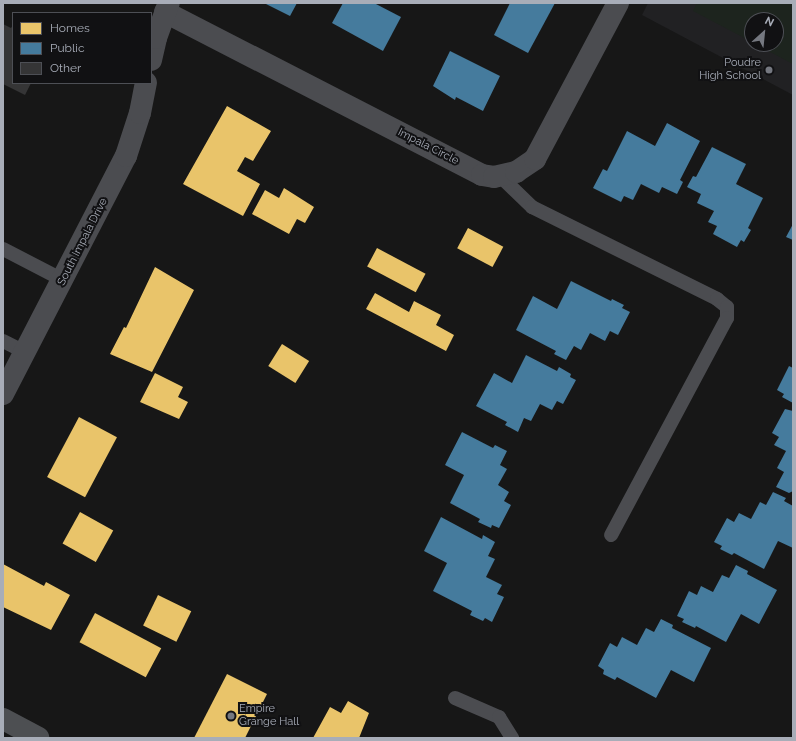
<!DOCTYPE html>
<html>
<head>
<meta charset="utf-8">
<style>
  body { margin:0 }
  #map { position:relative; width:796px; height:741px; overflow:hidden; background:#171717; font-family:Raleway,sans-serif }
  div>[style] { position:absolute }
  .built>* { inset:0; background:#212123 }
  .green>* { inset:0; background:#1d241e }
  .homes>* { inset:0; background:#e9c46a; transform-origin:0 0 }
  .public>* { inset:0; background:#457b9d }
  .building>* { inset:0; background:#353536 }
  .lane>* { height:14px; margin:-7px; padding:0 7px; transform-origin:7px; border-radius:7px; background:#4b4c50 }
  .street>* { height:22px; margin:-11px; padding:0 11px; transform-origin:11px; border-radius:11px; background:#4b4c50 }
  .primary>* { height:22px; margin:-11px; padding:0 11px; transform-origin:11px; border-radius:11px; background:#4d4f52 }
  .dots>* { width:11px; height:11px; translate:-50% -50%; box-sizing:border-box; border:2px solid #111113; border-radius:50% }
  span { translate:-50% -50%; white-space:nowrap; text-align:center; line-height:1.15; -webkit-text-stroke:4px #111113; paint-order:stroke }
  .poi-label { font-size:11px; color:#a8adb8 }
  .right { translate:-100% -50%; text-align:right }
  .left { translate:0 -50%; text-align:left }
  .street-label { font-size:11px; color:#a8adb8 }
  .frame { position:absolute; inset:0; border:4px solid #a8adb8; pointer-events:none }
  .legend { position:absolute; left:12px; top:12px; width:140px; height:72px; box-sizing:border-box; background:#111113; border:1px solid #4d4f55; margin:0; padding:5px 7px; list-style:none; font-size:12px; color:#a8adb8 }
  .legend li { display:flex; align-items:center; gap:8px; height:20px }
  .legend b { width:20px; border:1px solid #4d4f55 }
  .north { position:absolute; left:744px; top:12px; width:40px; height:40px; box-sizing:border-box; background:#111113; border:1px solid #4d4f55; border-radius:50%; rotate:27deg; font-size:11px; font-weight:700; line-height:16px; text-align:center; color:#a8adb8 }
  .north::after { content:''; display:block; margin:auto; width:14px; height:18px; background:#757880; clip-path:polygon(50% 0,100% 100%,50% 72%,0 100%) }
</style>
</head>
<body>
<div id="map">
  <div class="built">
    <div style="clip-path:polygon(evenodd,648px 3px,793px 3px,793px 95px,642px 15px,648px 3px,752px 20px,776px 20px,776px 44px,752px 44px,752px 20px)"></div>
  </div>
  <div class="green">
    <div style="clip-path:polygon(697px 3px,793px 3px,793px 64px,755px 44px,776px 44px,776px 20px,752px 20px,752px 42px,693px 11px)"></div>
  </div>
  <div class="homes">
    <div style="clip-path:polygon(227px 106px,271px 131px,253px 161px,245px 157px,237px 171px,260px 184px,243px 216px,183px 184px)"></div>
    <div style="clip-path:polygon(284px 188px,314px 207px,305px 223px,297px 219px,289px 234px,252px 214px,265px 190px,279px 198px)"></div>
    <div style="left:468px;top:228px;width:40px;height:23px;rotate:28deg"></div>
    <div style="left:377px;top:248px;width:55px;height:21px;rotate:28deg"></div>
    <div style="clip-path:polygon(155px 267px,194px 290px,152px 372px,110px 354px,124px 327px,126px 328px)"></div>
    <div style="clip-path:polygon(375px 293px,409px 312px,414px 301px,441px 315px,436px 325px,454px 335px,446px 351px,366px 309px)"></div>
    <div style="left:282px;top:344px;width:32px;height:26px;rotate:32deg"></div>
    <div style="clip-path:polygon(155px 373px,183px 387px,178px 397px,188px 402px,179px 419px,140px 402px)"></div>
    <div style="left:79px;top:417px;width:43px;height:68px;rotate:28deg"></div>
    <div style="left:80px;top:512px;width:38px;height:36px;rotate:29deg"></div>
    <div style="clip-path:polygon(3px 564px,44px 586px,46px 582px,70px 595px,51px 630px,3px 607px)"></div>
    <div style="left:158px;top:595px;width:37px;height:34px;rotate:26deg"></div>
    <div style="left:95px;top:613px;width:75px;height:33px;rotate:28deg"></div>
    <div style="clip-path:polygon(227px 674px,267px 694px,245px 738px,194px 738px)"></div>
    <div style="clip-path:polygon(348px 701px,369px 713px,359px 738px,313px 738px,330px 707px,341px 713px)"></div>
  </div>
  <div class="public">
    <div style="clip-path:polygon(264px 3px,297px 3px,290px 16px)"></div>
    <div style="clip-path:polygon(343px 3px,374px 3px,401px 17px,383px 51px,332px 23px)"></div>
    <div style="clip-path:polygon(510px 3px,555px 3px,528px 53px,494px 35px)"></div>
    <div style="clip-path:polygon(450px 51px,500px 76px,483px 111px,456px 97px,455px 100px,433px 86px)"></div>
    <div style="clip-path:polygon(667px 123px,700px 141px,680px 180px,683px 182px,677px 194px,662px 187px,659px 193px,641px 184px,633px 200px,624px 196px,621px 202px,593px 188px,603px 169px,607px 171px,627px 131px,655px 146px)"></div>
    <div style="clip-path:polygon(712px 147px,746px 164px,736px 184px,763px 198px,748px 228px,751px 230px,744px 242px,741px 240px,737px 247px,713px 234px,717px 226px,708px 222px,714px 211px,697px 203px,701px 194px,687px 187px,693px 176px,696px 177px)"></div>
    <div style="clip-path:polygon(793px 224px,793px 240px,786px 237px)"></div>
    <div style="clip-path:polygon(571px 281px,611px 301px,612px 299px,624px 305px,622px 308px,630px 312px,618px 335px,610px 331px,605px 341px,590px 333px,581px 350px,574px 346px,566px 360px,554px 354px,556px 351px,516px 330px,533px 296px,557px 309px)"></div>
    <div style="clip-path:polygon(526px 355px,557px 371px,559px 367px,571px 374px,570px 377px,576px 380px,563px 404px,557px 401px,552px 410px,540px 404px,531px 421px,524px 418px,518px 432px,505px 425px,507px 422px,476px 406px,494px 373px,512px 383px)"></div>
    <div style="clip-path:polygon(789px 366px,793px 368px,793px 403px,782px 397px,784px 394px,777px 390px)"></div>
    <div style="clip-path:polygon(785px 409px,793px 411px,793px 491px,789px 493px,776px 487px,784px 472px,777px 468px,786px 451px,774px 445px,779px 437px,772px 433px)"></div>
    <div style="clip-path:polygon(462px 432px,493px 448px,495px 445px,507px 451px,500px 465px,507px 469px,498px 485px,509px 492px,504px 501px,511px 505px,499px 528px,492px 525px,491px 528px,478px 522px,480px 519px,450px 503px,464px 475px,445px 465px)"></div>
    <div style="clip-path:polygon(773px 492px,786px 498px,784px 501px,793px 506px,793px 548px,778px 541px,764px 569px,734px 553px,732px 555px,720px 549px,722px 546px,714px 542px,727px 518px,734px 522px,739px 513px,751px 519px,760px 502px,766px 505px)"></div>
    <div style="clip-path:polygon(441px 517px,482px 539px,483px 535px,495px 542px,488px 556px,495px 559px,486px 577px,502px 585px,497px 594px,504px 597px,492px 622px,485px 618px,483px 621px,470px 615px,472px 611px,433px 591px,447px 563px,424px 551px)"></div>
    <div style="clip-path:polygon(736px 565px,748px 571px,747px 574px,777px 590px,759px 624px,741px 614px,726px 642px,696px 626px,695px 628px,682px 622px,684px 619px,677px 616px,689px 591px,697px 595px,701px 586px,713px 592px,722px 575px,729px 578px)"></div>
    <div style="clip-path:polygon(661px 619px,673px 625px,672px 628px,711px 648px,694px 682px,671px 670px,656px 698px,617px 677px,615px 680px,603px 674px,604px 670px,598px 666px,610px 643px,617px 647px,622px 637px,637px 645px,646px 628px,654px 632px)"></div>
  </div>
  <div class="building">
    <div style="clip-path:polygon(3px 24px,11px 28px,13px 25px,13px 83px,31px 83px,25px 95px,3px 84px)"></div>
  </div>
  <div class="lane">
    <div style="left:500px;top:176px;width:45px;rotate:44.1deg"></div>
    <div style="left:532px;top:207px;width:207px;rotate:26.4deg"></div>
    <div style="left:717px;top:299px;width:13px;rotate:39deg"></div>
    <div style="left:727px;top:307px;width:11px;rotate:90deg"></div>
    <div style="left:727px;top:318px;width:246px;rotate:118.1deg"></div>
    <div style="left:3px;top:249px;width:68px;rotate:27.3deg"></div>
    <div style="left:3px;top:341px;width:25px;rotate:27deg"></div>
    <div style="left:455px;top:698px;width:48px;rotate:23.4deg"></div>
    <div style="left:499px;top:717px;width:25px;rotate:58deg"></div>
  </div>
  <div class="street">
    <div style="left:165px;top:12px;width:356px;rotate:27.2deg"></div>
    <div style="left:482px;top:175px;width:12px;rotate:9deg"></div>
    <div style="left:494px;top:177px;width:23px;rotate:-13deg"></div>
    <div style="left:516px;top:172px;width:23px;rotate:-34deg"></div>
    <div style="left:535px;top:159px;width:177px;rotate:-62deg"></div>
    <div style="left:151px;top:60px;width:23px;rotate:-77deg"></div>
    <div style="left:156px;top:38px;width:37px;rotate:-70deg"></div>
    <div style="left:3px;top:394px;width:268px;rotate:-62.7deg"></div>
    <div style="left:126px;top:156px;width:45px;rotate:-72deg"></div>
    <div style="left:140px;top:113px;width:31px;rotate:-79deg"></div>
  </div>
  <div class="primary">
    <div style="left:3px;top:719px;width:40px;rotate:28deg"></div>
  </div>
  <div class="dots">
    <div style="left:769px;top:70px;background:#757880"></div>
    <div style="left:231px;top:716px;background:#757880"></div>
  </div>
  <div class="poi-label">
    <span class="right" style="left:761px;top:70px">Poudre<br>High School</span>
    <span class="left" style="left:239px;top:716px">Empire<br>Grange Hall</span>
  </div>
  <div class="street-label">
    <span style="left:428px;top:147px;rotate:27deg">Impala Circle</span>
    <span style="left:83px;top:242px;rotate:-63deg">South Impala Drive</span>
  </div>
  <div class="frame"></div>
  <ul class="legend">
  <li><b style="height:11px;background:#e9c46a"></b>Homes</li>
  <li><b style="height:11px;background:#457b9d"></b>Public</li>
  <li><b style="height:11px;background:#353536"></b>Other</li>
  </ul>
  <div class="north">N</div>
</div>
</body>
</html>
